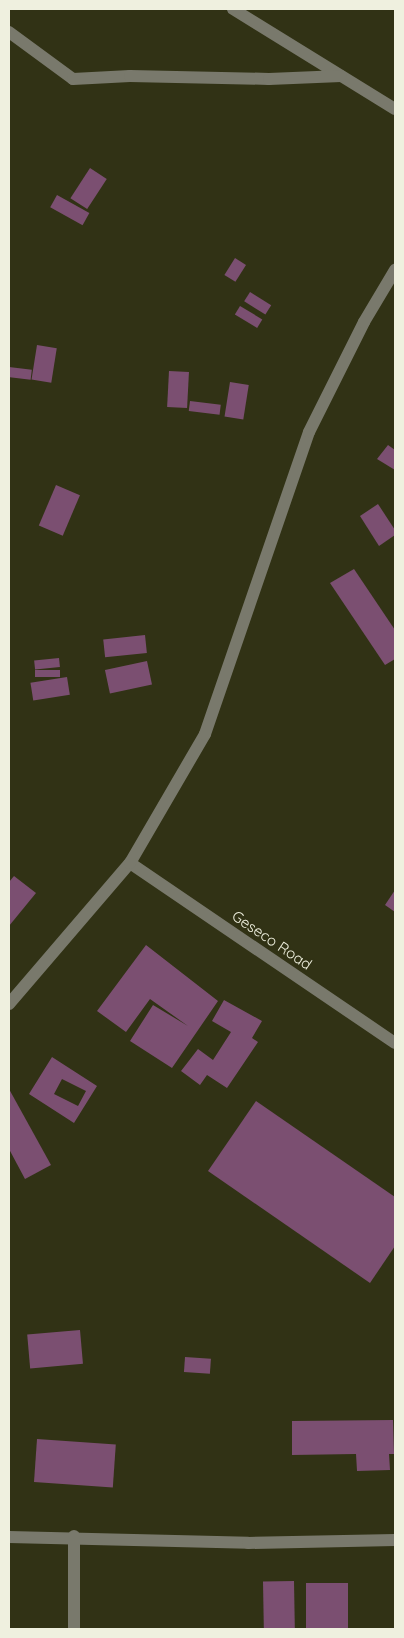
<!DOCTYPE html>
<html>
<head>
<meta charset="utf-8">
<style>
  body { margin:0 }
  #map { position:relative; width:404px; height:1638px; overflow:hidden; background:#313215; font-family:Quicksand,sans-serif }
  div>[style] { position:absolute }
  .building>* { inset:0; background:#7b4f71; transform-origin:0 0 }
  .minor>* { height:12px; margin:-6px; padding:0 6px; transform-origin:6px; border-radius:6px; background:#79796c }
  span { translate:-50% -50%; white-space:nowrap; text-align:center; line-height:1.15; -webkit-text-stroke:4px #313215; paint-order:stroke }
  .street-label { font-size:15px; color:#eff0df }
  .frame { position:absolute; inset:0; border:10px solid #eff0df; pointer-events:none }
</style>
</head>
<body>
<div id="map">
  <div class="building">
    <div style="left:90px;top:168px;width:20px;height:36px;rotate:33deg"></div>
    <div style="left:57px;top:195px;width:37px;height:14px;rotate:29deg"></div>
    <div style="left:235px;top:258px;width:13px;height:20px;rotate:32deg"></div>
    <div style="left:250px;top:292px;width:25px;height:11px;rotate:32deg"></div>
    <div style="left:240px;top:306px;width:26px;height:10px;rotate:31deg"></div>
    <div style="left:37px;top:345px;width:20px;height:35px;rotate:9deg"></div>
    <div style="left:9px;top:367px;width:23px;height:10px;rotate:7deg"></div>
    <div style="left:169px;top:371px;width:20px;height:36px;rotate:3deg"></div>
    <div style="left:230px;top:382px;width:19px;height:35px;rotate:9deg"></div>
    <div style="left:190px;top:401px;width:31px;height:10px;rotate:7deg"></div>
    <div style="clip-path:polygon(388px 445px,395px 450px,395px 470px,377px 459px)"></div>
    <div style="left:56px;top:485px;width:26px;height:44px;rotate:23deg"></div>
    <div style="clip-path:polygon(378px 504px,395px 530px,395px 535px,379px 546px,360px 516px)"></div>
    <div style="clip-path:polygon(354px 569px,395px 630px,395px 659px,385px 665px,330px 583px)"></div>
    <div style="left:145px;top:635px;width:18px;height:42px;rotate:84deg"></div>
    <div style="left:59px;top:658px;width:9px;height:25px;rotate:84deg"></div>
    <div style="left:147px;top:661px;width:24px;height:43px;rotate:78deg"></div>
    <div style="left:60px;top:670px;width:7px;height:25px;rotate:90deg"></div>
    <div style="left:67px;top:677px;width:18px;height:37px;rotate:81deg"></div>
    <div style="clip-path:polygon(14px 876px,36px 893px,9px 926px,9px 882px)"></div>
    <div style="clip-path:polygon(395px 890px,395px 912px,385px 905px)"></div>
    <div style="clip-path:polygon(146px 945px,218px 1001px,172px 1068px,130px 1041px,153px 1005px,188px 1026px,150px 999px,126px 1032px,97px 1011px)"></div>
    <div style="clip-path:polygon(224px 1000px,262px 1021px,252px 1038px,258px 1042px,227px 1088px,207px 1075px,200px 1085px,181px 1071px,198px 1049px,213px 1060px,231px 1032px,212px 1021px)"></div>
    <div style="clip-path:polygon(evenodd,52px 1057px,97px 1086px,74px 1123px,29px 1094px,52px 1057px,62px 1079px,86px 1091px,78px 1106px,54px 1094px,62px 1079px)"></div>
    <div style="clip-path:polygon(9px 1089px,51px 1165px,25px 1179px,9px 1149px)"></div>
    <div style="clip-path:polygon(256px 1101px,395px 1197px,395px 1246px,370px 1283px,208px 1171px)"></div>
    <div style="left:80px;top:1330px;width:34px;height:53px;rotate:85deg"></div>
    <div style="left:185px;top:1357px;width:26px;height:15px;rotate:4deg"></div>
    <div style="clip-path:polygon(393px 1420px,394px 1454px,389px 1454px,390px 1470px,357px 1471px,356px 1454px,292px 1455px,292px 1421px)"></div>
    <div style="left:37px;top:1439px;width:79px;height:43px;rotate:4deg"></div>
    <div style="left:294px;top:1581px;width:47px;height:31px;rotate:89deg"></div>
    <div style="left:306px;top:1583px;width:42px;height:46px"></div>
  </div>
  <div class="minor">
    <div style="left:233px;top:9px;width:190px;rotate:31.7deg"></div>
    <div style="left:9px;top:32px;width:79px;rotate:36.3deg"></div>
    <div style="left:73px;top:79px;width:57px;rotate:-3deg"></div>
    <div style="left:130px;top:76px;width:139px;rotate:1.2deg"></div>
    <div style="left:269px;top:79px;width:72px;rotate:-2.4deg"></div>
    <div style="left:130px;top:863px;width:320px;rotate:34.2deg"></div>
    <div style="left:9px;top:1004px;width:186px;rotate:-49.4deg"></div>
    <div style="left:130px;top:863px;width:149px;rotate:-59.8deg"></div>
    <div style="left:205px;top:734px;width:319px;rotate:-71deg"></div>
    <div style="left:309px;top:432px;width:123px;rotate:-63.4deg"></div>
    <div style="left:364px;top:322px;width:61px;rotate:-59.2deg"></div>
    <div style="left:9px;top:1537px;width:239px;rotate:1.4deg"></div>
    <div style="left:248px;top:1543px;width:147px;rotate:-1.2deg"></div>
    <div style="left:74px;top:1629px;width:93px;rotate:-90deg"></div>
  </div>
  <div class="street-label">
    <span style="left:272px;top:940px;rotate:34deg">Geseco Road</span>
  </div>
  <div class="frame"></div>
</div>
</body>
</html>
